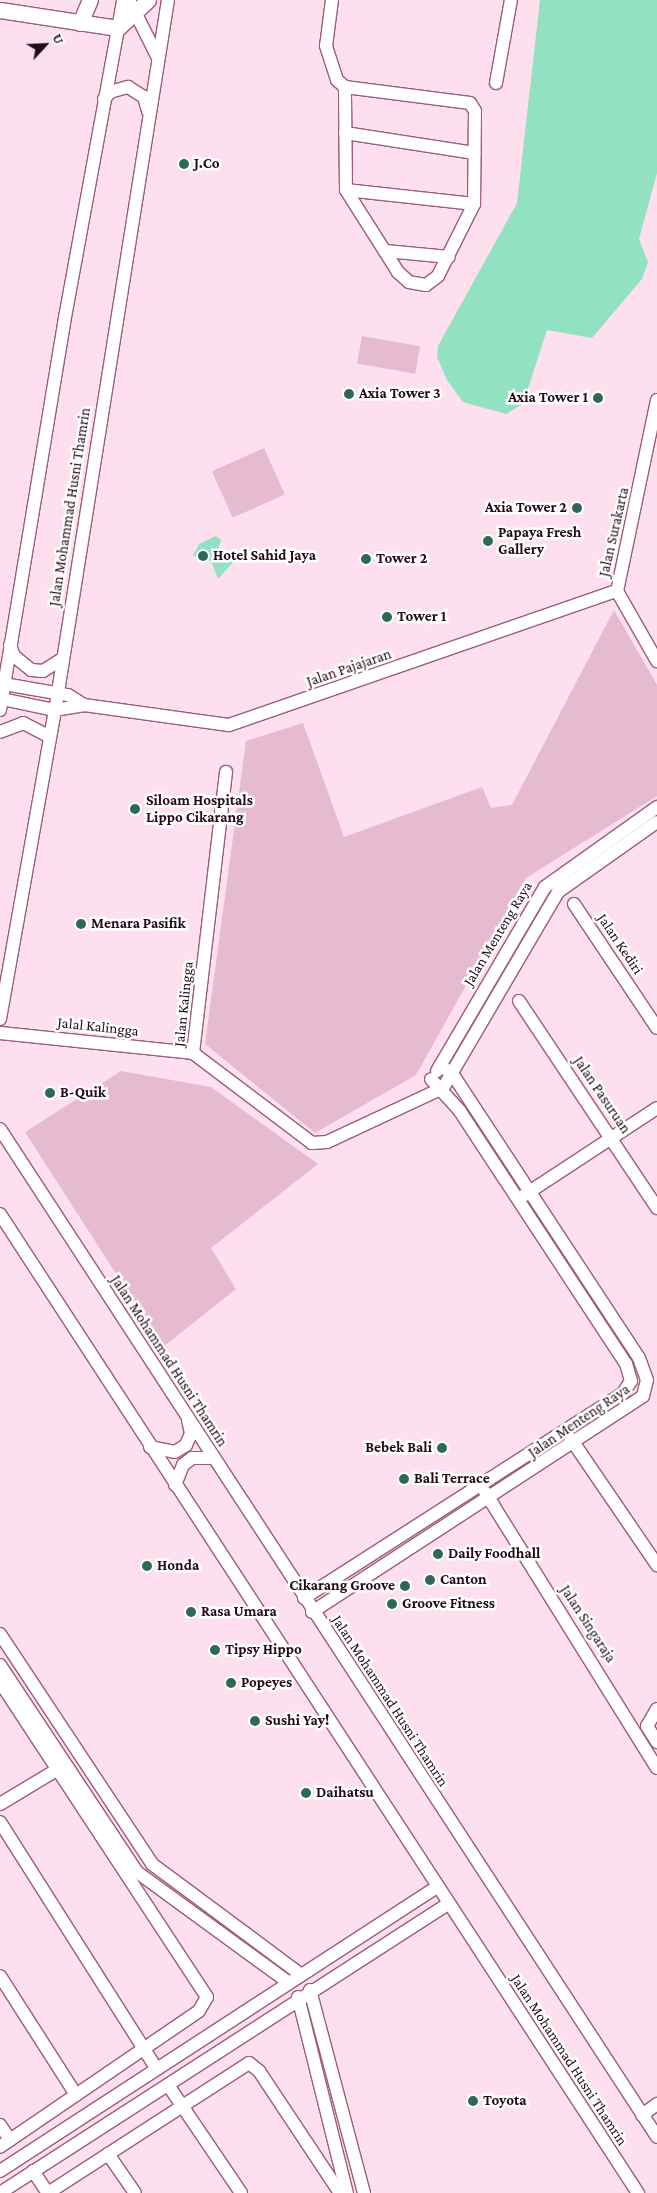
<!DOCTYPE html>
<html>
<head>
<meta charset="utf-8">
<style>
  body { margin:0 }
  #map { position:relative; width:657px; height:2193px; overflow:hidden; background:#fddfed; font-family:"Crimson Pro",serif }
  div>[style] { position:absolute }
  .green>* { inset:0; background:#e6bbd0; transform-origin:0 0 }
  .water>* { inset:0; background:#91e1c2 }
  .roads { filter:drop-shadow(1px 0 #9d5b7d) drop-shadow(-1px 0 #9d5b7d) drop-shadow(0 1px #9d5b7d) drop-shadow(0 -1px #9d5b7d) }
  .minor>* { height:12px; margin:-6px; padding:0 6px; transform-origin:6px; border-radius:6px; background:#fff }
  .major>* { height:15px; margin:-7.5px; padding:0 7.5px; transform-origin:7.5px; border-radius:7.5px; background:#fff }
  .dots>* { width:14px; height:14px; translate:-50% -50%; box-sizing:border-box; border:2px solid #fff; border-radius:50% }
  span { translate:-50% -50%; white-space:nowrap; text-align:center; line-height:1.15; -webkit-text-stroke:5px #fff; paint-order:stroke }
  .poi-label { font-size:15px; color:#230a18; font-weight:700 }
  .left { translate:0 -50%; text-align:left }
  .right { translate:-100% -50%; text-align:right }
  .street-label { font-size:15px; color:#230a18 }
  .north { position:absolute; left:20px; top:20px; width:50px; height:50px; -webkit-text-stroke:4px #fff; paint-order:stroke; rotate:65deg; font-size:14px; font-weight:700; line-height:20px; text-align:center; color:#230a18 }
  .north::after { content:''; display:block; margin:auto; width:18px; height:22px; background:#230a18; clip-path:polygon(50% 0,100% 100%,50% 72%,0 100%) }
</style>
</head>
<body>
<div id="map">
  <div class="green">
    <div style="left:362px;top:336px;width:59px;height:28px;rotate:10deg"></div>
    <div style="left:264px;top:448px;width:51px;height:57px;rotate:66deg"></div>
    <div style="clip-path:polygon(614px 610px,657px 685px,657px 796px,526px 878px,416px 1075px,315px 1133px,205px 1044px,246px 741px,303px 723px,344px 837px,482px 787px,491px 808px,512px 805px)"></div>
    <div style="clip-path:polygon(121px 1071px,211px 1087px,318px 1164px,211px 1248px,236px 1289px,163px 1347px,25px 1132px)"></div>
  </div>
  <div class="water">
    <div style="clip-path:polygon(540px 0,657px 0,657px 173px,639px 239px,648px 262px,642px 279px,592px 338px,547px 330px,523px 404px,506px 414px,463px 402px,447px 380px,437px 357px,438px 346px,517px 203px)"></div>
    <div style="clip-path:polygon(216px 536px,221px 540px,216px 556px,235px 560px,218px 579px,211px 561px,193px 556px,199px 544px)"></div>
  </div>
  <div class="roads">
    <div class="minor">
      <div style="left:129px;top:0;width:65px;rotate:63.4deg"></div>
      <div style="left:332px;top:0;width:46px;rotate:97.4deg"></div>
      <div style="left:326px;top:46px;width:36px;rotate:72deg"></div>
      <div style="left:337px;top:80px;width:11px;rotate:41deg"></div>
      <div style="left:345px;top:87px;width:126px;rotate:7.3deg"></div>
      <div style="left:470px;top:103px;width:9px;rotate:58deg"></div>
      <div style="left:475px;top:111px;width:93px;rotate:90.6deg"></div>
      <div style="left:474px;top:204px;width:80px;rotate:116.6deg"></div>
      <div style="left:438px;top:276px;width:15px;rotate:143deg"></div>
      <div style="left:426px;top:285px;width:17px;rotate:-170deg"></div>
      <div style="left:409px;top:282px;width:15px;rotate:-138deg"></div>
      <div style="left:398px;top:272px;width:97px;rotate:-122.4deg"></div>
      <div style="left:346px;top:190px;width:103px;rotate:-90.6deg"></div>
      <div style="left:496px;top:83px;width:84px;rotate:-79.8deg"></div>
      <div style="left:104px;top:99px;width:9px;rotate:-49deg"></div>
      <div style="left:110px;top:92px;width:19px;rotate:-16deg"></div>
      <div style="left:128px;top:87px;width:19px;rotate:32deg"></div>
      <div style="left:144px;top:97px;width:15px;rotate:74deg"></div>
      <div style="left:345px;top:133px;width:131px;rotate:8.8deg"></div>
      <div style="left:346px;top:190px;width:129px;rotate:6.2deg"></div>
      <div style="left:386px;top:251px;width:63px;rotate:5.4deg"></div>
      <div style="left:657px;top:400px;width:195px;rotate:101.8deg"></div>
      <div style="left:617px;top:591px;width:81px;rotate:60.3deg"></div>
      <div style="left:10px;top:645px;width:12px;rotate:70deg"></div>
      <div style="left:14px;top:656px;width:22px;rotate:39deg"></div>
      <div style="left:31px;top:670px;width:12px;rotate:5deg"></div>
      <div style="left:43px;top:671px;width:22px;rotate:-32deg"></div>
      <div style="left:4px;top:684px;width:65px;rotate:9.8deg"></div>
      <div style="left:68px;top:695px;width:19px;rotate:32deg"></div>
      <div style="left:84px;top:705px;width:146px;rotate:7.9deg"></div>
      <div style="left:229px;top:725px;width:410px;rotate:-19.1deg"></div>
      <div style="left:2px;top:699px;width:53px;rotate:11.9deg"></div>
      <div style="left:54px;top:710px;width:30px;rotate:-9deg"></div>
      <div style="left:0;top:710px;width:403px;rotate:-80.6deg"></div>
      <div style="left:66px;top:312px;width:317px;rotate:-79.6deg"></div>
      <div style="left:0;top:732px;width:25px;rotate:-21deg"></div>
      <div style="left:23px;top:723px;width:30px;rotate:27deg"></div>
      <div style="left:574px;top:904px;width:149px;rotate:56.2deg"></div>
      <div style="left:519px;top:1001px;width:249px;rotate:56.3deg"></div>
      <div style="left:0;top:1019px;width:332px;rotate:-79.9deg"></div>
      <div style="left:58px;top:692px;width:701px;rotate:-80.97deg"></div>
      <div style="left:0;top:1033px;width:194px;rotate:5.9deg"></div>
      <div style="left:193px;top:1053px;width:149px;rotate:37.1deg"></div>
      <div style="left:312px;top:1143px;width:15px;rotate:-4deg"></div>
      <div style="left:327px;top:1142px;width:128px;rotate:-25deg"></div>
      <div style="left:443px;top:1088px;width:227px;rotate:-59.6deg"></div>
      <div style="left:558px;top:892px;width:121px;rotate:-35.3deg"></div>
      <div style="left:193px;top:1053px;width:283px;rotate:-83.3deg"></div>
      <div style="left:437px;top:1071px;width:213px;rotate:-59.6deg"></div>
      <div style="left:545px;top:887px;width:138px;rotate:-35.5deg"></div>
      <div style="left:0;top:1129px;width:1203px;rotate:56.9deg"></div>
      <div style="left:523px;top:1196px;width:160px;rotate:-33.3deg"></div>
      <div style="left:0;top:1214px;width:1169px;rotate:56.91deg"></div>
      <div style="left:571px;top:1439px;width:153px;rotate:55.7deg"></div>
      <div style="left:150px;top:1447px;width:25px;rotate:11deg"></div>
      <div style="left:175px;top:1452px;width:13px;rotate:-32deg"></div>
      <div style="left:186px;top:1445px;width:13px;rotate:-67deg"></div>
      <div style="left:191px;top:1433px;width:13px;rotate:-103deg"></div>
      <div style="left:175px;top:1485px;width:22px;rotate:-68deg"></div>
      <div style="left:183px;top:1465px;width:11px;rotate:-38deg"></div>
      <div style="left:192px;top:1458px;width:21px"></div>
      <div style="left:485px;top:1492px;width:325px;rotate:58.1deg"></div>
      <div style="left:304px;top:1598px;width:379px;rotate:-32.7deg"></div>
      <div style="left:623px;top:1393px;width:14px;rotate:-56deg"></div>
      <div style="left:631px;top:1381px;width:18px;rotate:-106deg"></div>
      <div style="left:626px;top:1364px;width:303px;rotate:-123.3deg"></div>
      <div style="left:460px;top:1111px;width:43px;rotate:-132.2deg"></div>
      <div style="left:312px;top:1612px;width:395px;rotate:-33.1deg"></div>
      <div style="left:643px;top:1396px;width:16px;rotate:-76deg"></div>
      <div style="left:647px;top:1380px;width:23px;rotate:-110deg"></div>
      <div style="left:639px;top:1358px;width:341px;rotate:-123.3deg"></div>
      <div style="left:452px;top:1073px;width:14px;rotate:-150deg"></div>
      <div style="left:0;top:1634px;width:276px;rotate:56.5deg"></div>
      <div style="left:152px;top:1864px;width:184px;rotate:36.6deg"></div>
      <div style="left:0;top:1665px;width:248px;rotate:56.5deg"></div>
      <div style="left:137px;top:1872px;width:187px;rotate:36.1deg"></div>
      <div style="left:0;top:1682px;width:377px;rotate:56.7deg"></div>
      <div style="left:207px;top:1997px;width:16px;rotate:120deg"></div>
      <div style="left:199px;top:2011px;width:241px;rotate:145.7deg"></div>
      <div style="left:657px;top:1709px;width:20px;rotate:120deg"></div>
      <div style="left:647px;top:1726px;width:19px;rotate:58deg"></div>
      <div style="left:0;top:1804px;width:74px;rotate:-31.1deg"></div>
      <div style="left:0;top:1822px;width:291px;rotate:57.6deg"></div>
      <div style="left:0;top:1976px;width:141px;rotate:57.4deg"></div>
      <div style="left:310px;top:1990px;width:210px;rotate:75.1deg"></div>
      <div style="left:298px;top:1997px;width:202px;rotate:76deg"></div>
      <div style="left:168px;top:2085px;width:130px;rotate:55.9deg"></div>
      <div style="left:642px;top:2115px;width:19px;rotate:-36deg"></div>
      <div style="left:0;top:2125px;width:18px;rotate:56deg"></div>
      <div style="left:108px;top:2154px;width:47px;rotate:55.3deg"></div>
      <div style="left:0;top:2171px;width:521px;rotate:-33.02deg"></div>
      <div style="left:33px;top:2171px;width:27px;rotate:56deg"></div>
      <div style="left:0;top:2193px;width:533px;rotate:-32.83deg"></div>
      <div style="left:48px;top:2193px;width:239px;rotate:-32.9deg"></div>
      <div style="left:249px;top:2063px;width:13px;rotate:39deg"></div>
      <div style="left:259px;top:2071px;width:146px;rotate:56.4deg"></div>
    </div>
    <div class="major">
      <div style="left:0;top:10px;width:119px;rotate:8.7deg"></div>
      <div style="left:118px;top:28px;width:41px;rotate:-43deg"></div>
      <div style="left:80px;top:23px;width:25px;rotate:-67deg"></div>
    </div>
  </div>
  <div class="dots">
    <div style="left:184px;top:164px;background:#2d6955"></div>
    <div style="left:349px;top:394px;background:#2d6955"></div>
    <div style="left:598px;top:398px;background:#2d6955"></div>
    <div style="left:577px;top:508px;background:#2d6955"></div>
    <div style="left:488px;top:541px;background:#2d6955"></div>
    <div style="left:203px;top:556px;background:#2d6955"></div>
    <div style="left:366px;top:559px;background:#2d6955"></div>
    <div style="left:387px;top:617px;background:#2d6955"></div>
    <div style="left:135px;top:809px;background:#2d6955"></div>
    <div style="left:81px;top:924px;background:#2d6955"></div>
    <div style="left:50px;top:1093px;background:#2d6955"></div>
    <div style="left:442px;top:1448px;background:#2d6955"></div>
    <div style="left:404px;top:1479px;background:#2d6955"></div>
    <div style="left:438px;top:1554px;background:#2d6955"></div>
    <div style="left:147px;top:1566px;background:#2d6955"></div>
    <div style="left:430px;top:1580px;background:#2d6955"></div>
    <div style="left:405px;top:1586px;background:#2d6955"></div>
    <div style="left:392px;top:1604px;background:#2d6955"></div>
    <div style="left:191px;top:1612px;background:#2d6955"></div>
    <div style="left:215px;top:1650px;background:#2d6955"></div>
    <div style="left:231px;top:1683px;background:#2d6955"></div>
    <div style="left:255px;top:1721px;background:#2d6955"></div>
    <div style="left:306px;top:1793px;background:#2d6955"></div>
    <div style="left:473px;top:2101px;background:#2d6955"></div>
  </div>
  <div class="poi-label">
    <span class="left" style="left:194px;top:164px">J.Co</span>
    <span class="left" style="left:359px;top:394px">Axia Tower 3</span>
    <span class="right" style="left:588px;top:398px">Axia Tower 1</span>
    <span class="right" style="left:567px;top:508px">Axia Tower 2</span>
    <span class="left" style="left:498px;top:541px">Papaya Fresh<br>Gallery</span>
    <span class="left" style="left:213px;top:556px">Hotel Sahid Jaya</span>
    <span class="left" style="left:376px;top:559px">Tower 2</span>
    <span class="left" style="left:397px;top:617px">Tower 1</span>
    <span class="left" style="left:146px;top:809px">Siloam Hospitals<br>Lippo Cikarang</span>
    <span class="left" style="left:91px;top:924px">Menara Pasifik</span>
    <span class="left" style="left:60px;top:1093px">B-Quik</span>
    <span class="right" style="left:432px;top:1448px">Bebek Bali</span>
    <span class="left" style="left:414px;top:1479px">Bali Terrace</span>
    <span class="left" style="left:448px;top:1554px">Daily Foodhall</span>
    <span class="left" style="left:157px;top:1566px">Honda</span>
    <span class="left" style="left:440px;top:1580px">Canton</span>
    <span class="right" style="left:395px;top:1586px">Cikarang Groove</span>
    <span class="left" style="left:402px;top:1604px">Groove Fitness</span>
    <span class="left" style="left:201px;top:1612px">Rasa Umara</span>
    <span class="left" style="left:225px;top:1650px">Tipsy Hippo</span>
    <span class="left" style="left:241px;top:1683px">Popeyes</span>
    <span class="left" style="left:265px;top:1721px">Sushi Yay!</span>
    <span class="left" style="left:316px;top:1793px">Daihatsu</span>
    <span class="left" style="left:483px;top:2101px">Toyota</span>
  </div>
  <div class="street-label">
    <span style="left:70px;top:507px;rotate:-81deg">Jalan Mohammad Husni Thamrin</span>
    <span style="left:614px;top:532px;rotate:-77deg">Jalan Surakarta</span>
    <span style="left:349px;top:668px;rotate:-19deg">Jalan Pajajaran</span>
    <span style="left:498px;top:934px;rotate:-59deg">Jalan Menteng Raya</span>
    <span style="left:620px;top:944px;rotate:56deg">Jalan Kediri</span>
    <span style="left:184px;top:1004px;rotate:-84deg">Jalan Kalingga</span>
    <span style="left:98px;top:1027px;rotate:6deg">Jalal Kalingga</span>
    <span style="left:602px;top:1095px;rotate:56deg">Jalan Pasuruan</span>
    <span style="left:169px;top:1361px;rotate:57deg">Jalan Mohammad Husni Thamrin</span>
    <span style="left:579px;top:1421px;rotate:-34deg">Jalan Menteng Raya</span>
    <span style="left:588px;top:1624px;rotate:57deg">Jalan Singaraja</span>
    <span style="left:390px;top:1701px;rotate:57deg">Jalan Mohammad Husni Thamrin</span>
    <span style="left:569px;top:2060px;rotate:57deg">Jalan Mohammad Husni Thamrin</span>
  </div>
  <div class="north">U</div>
</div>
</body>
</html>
